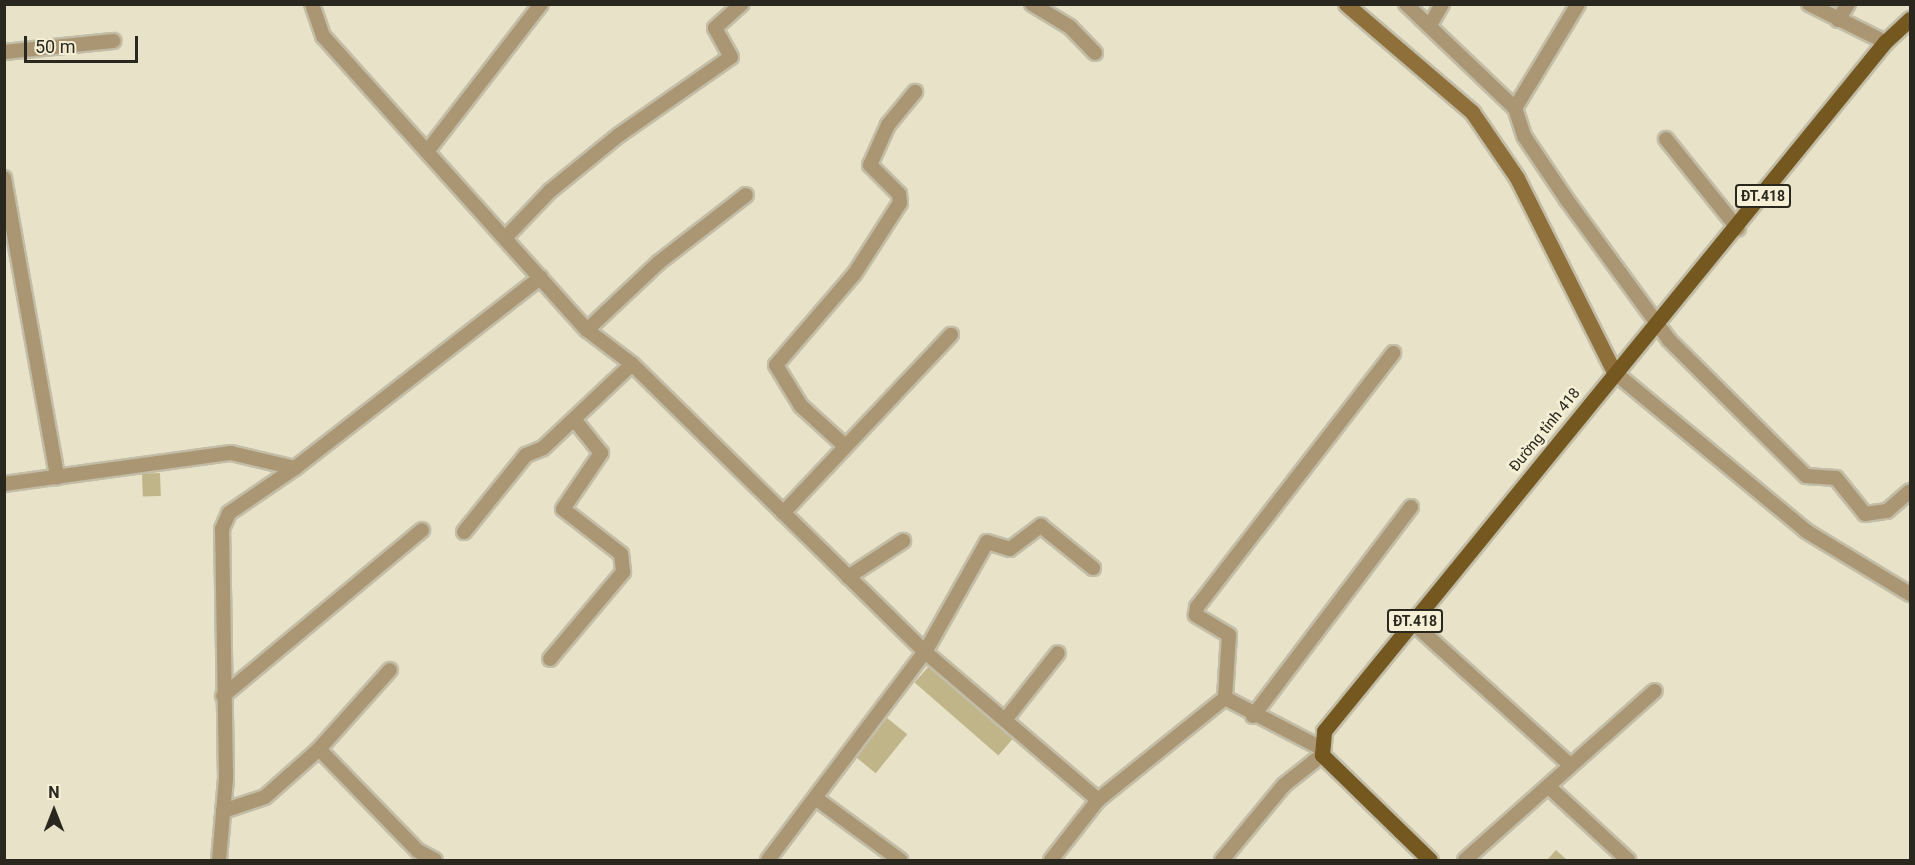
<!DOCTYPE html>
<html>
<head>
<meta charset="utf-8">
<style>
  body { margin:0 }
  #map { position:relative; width:1915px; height:865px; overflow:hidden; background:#e8e2c9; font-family:Roboto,sans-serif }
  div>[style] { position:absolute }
  .building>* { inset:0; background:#c0b589; transform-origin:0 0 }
  .roads { filter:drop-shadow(2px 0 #c2bda7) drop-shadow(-2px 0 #c2bda7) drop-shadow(0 2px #c2bda7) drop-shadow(0 -2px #c2bda7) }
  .street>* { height:14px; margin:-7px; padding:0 7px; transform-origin:7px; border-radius:7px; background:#ab9673 }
  .secondary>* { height:15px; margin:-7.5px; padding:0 7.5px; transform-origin:7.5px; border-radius:7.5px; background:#8f703a }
  .primary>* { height:15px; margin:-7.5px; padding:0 7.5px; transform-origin:7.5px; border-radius:7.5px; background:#755820 }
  span { translate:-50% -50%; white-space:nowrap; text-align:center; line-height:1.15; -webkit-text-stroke:5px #f5efd6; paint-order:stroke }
  .shield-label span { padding:2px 4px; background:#f5efd6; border:2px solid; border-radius:4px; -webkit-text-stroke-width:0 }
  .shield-label { font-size:14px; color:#2a281e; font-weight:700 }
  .street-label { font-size:15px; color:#2a281e }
  .frame { position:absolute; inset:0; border:6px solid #2a281e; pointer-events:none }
  .north { position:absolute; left:24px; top:781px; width:60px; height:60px; -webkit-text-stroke:4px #f5efd6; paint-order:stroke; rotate:0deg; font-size:16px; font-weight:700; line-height:24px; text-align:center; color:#2a281e }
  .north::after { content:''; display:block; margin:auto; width:21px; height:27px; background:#2a281e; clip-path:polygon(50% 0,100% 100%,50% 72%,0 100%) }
  .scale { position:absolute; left:24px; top:36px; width:114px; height:27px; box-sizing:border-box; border:3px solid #2a281e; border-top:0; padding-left:8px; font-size:18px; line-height:21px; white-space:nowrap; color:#2a281e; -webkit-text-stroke:4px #f5efd6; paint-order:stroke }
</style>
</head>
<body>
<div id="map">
  <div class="building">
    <div style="left:160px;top:473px;width:23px;height:18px;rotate:88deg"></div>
    <div style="left:929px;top:666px;width:111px;height:22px;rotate:41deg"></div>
    <div style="left:887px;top:718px;width:26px;height:50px;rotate:39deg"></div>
    <div style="clip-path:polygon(1556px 850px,1567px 860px,1547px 860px)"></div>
  </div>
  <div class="roads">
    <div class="street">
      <div style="left:312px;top:4px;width:34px;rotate:71deg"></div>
      <div style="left:323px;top:36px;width:395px;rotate:48.1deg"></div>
      <div style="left:587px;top:330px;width:56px;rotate:37.1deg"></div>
      <div style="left:632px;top:364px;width:411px;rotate:44.5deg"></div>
      <div style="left:925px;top:652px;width:228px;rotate:40.5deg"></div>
      <div style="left:1032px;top:4px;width:44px;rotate:31.2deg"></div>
      <div style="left:1070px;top:27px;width:36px;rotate:46deg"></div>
      <div style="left:1406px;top:4px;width:151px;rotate:43.7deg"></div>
      <div style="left:1578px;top:4px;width:122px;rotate:121.2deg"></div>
      <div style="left:1515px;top:108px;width:29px;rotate:72deg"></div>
      <div style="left:1524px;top:136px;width:77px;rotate:56.1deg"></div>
      <div style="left:1567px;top:200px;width:173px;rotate:53.9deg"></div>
      <div style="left:1669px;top:340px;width:193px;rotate:44.8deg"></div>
      <div style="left:1806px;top:476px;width:30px;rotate:4deg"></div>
      <div style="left:1836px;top:478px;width:46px;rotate:51.1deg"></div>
      <div style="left:1865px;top:514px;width:22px;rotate:-8deg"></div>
      <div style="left:1887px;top:511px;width:30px;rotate:-41deg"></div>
      <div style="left:1809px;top:4px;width:85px;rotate:26.6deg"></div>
      <div style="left:1838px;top:20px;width:19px;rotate:-58deg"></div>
      <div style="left:1430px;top:25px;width:24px;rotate:-60deg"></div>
      <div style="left:4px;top:52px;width:110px;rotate:-5.8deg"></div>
      <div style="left:1666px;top:139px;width:115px;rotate:51.3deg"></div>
      <div style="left:429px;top:149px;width:183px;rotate:-52.3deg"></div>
      <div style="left:4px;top:178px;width:304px;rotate:79.9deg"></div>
      <div style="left:506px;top:237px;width:64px;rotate:-46.3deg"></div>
      <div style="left:550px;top:191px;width:89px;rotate:-39.1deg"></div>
      <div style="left:619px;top:135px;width:136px;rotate:-34.9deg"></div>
      <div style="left:731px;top:57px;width:33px;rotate:-119deg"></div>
      <div style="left:715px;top:28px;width:36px;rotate:-42deg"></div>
      <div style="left:587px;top:330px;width:98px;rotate:-43.3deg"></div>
      <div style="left:658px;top:263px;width:111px;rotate:-37.7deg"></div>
      <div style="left:1614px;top:372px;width:249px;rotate:39.6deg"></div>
      <div style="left:1806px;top:531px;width:122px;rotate:31.2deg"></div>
      <div style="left:845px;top:446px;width:59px;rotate:-137.7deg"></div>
      <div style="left:801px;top:406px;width:48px;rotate:-121.4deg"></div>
      <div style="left:776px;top:365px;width:121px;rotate:-49.3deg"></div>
      <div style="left:855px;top:273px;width:83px;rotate:-57.3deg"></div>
      <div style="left:900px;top:203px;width:9px;rotate:-96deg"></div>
      <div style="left:899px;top:194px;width:41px;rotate:-135deg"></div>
      <div style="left:870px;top:165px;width:44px;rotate:-65.8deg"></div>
      <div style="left:888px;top:125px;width:43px;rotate:-50.7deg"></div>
      <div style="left:4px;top:484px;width:229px;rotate:-7.8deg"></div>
      <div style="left:231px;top:453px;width:66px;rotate:13.2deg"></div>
      <div style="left:295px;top:468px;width:311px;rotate:-37.8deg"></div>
      <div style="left:783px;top:513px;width:245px;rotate:-46.7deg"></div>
      <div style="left:464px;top:532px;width:99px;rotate:-51.2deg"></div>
      <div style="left:526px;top:455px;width:18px;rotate:-22deg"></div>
      <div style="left:543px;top:448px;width:122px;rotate:-43.3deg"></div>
      <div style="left:848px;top:577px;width:66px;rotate:-33.2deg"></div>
      <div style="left:1413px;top:623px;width:212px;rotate:42.1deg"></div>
      <div style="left:550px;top:659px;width:114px;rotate:-50deg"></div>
      <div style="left:623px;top:572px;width:18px;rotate:-96deg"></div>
      <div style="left:621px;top:554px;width:73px;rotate:-142.2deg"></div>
      <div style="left:563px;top:509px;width:68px;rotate:-55.8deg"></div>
      <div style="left:601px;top:453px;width:43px;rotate:-128.5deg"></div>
      <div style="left:223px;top:696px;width:259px;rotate:-39.8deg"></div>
      <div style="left:1225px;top:698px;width:63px;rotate:-86.4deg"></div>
      <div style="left:1229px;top:635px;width:39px;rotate:-149deg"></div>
      <div style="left:1196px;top:615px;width:8px;rotate:-83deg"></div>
      <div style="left:1197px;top:607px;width:321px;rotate:-52.3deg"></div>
      <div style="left:1253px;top:716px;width:262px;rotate:-52.9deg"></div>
      <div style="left:1005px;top:720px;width:85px;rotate:-51.7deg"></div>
      <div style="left:319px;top:749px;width:142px;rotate:45.9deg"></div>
      <div style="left:418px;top:851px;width:19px;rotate:28deg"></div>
      <div style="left:1549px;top:787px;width:108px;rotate:42.7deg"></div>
      <div style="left:818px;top:800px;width:102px;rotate:36.2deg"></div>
      <div style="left:223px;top:811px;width:44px;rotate:-18.4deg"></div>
      <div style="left:265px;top:797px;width:72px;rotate:-41.6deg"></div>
      <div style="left:319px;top:749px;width:106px;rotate:-48.1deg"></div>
      <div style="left:219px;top:860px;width:82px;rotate:-85.1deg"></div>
      <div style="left:226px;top:778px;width:249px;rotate:-90.9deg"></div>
      <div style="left:222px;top:529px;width:17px;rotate:-66deg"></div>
      <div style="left:229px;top:513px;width:80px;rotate:-34.3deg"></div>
      <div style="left:768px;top:860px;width:261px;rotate:-53deg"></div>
      <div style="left:925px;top:652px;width:126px;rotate:-60.6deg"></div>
      <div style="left:987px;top:542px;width:24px;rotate:17deg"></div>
      <div style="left:1010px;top:549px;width:39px;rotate:-37deg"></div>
      <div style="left:1041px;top:526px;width:67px;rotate:38.9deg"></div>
      <div style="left:1051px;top:860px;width:76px;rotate:-51.9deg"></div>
      <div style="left:1098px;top:800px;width:163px;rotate:-38.8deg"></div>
      <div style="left:1225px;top:698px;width:106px;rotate:27.5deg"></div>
      <div style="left:1222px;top:860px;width:97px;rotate:-50.4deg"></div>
      <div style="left:1284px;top:785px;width:48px;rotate:-38.3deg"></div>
      <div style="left:1465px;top:860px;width:254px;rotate:-41.7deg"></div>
    </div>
    <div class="secondary">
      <div style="left:1346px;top:4px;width:166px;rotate:40.6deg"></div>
      <div style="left:1472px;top:112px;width:80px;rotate:55.7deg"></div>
      <div style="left:1517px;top:178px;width:217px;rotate:63.4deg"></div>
    </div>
    <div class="primary">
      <div style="left:1430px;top:860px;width:151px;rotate:-135.8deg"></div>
      <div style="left:1322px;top:755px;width:24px;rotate:-85deg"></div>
      <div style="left:1324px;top:731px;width:889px;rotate:-50.85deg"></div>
      <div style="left:1885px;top:42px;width:34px;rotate:-43deg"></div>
    </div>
  </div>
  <div class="shield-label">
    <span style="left:1763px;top:196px">ĐT.418</span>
    <span style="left:1415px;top:621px">ĐT.418</span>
  </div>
  <div class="street-label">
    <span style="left:1545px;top:430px;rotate:-51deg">Đường tỉnh 418</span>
  </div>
  <div class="frame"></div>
  <div class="north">N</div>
  <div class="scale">50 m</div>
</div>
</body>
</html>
